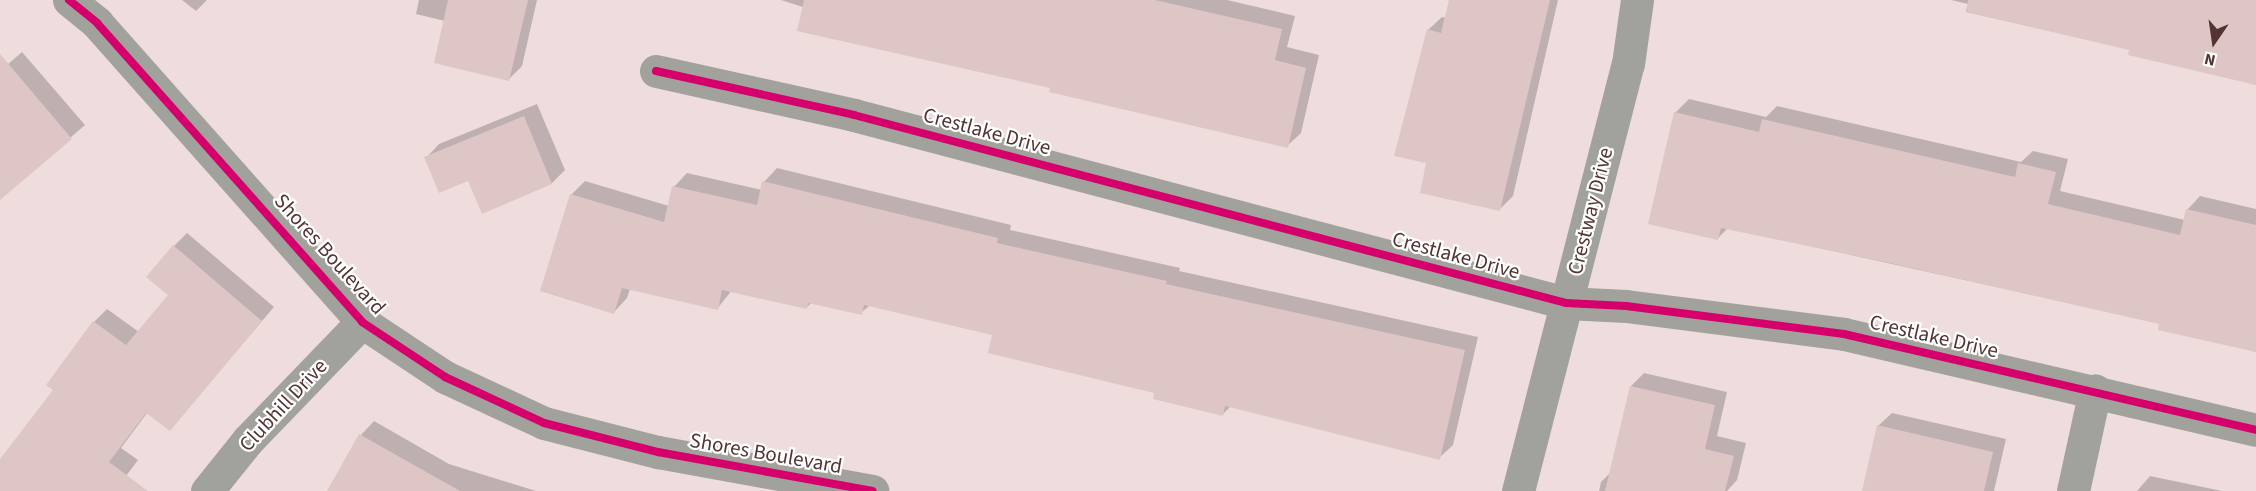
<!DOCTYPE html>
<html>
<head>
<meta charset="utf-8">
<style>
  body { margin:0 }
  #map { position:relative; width:2256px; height:491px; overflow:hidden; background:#eedddc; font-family:"Source Sans 3",sans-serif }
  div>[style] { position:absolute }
  .shadow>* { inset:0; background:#0003 }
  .building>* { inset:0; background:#ddc6c5 }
  .minor>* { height:33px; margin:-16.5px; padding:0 16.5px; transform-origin:16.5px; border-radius:16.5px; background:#a2a29d }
  .cycleway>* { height:8px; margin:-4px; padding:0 4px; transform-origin:4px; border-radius:4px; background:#d6006c }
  span { translate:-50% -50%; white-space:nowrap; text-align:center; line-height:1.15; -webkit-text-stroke:4.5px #fff; paint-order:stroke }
  .street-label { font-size:21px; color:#523432 }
  .north { position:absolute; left:2184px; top:12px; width:60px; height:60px; -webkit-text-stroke:4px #fff; paint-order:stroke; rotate:193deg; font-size:16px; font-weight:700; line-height:24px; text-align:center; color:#523432 }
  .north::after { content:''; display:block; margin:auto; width:21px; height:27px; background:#523432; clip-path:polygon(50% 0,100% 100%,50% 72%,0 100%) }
</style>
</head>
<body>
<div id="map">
  <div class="shadow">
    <div style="clip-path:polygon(182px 0,207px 0,196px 11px)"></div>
    <div style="clip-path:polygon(419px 0,537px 0,522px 66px,509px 79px,445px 21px,416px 14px)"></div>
    <div style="clip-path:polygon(781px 0,1227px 0,1295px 16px,1287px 47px,1319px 55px,1301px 133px,1287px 146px,1052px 87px)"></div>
    <div style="clip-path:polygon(1450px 0,1558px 0,1513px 196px,1499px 210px,1428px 162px,1428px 30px,1442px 17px,1446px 18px)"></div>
    <div style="clip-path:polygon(1951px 0,2256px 0,2256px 85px,2131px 49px,1966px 12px,1968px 4px)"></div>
    <div style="clip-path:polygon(22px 52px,85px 125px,5px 194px,0 188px,0 71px)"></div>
    <div style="clip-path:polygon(1689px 99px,1766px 117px,1777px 106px,2021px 162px,2033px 151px,2068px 159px,2060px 191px,2185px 220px,2187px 210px,2200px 196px,2256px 209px,2256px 352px,2161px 323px,1728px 228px,1718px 238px,1675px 113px)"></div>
    <div style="clip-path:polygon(537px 104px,565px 170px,552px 183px,426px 158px,439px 144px)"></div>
    <div style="clip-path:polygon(777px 168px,1011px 225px,1010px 230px,1180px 268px,1179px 271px,1478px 337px,1453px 445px,1439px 458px,1231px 406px,1223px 414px,994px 334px,870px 305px,861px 313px,812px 302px,806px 308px,732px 290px,717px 309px,630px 289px,627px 298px,614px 312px,542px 290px,572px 194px,585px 181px,669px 206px,674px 187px,687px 173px,762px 190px,764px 182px)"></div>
    <div style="clip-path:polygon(187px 233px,274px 307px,170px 429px,147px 413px,121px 448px,138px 460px,115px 491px,0 491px,0 462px,55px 389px,94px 322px,107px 309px,139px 332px,171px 295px,174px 246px)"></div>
    <div style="clip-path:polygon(1644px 373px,1727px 392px,1717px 436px,1746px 443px,1737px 480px,1727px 491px,1599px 491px,1601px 482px,1611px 472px,1631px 386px)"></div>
    <div style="clip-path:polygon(1892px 413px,2006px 439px,1994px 491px,1863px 491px,1878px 426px)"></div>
    <div style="clip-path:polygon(374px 421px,449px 464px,536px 491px,328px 491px,361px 435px)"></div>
    <div style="clip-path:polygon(2150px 476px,2222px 491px,2137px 491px)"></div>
  </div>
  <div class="building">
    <div style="clip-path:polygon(448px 0,528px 0,509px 81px,434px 63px)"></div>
    <div style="clip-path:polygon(804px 0,1155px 0,1282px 29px,1275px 60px,1306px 68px,1288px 148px,1049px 92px,1050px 88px,797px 31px)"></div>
    <div style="clip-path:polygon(1449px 0,1550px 0,1500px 211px,1420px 193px,1426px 163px,1394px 156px,1427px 29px,1441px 33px)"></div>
    <div style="clip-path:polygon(1968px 0,2256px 0,2256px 85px,2128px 55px,2129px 50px,1967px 12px)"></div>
    <div style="clip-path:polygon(0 54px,72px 139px,0 200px)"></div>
    <div style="clip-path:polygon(1674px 112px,1759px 132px,1762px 119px,2015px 177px,2018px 163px,2056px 172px,2048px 204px,2180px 235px,2186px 209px,2256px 225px,2256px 352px,2158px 330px,2159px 324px,1890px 263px,1721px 228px,1718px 240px,1648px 224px)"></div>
    <div style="clip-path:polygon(524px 116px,552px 184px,482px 214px,468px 181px,439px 193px,424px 157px)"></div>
    <div style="clip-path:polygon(762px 181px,998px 238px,997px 243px,1167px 281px,1166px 284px,1465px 350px,1440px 460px,1225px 406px,1223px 416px,1153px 399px,1154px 393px,988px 353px,992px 335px,864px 305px,862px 315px,808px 303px,807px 309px,722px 290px,718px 310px,622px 288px,614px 314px,540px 291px,570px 194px,664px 222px,672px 186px,757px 205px)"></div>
    <div style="clip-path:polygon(173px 245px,262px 321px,170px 431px,146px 413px,109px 462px,148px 491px,0 491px,0 459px,53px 390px,46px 385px,93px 321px,126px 345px,168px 295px,146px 277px)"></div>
    <div style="clip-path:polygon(1630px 386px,1715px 405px,1705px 449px,1734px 456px,1725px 491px,1605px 491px)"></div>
    <div style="clip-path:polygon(1877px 425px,1993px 452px,1984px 491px,1862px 491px)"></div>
    <div style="clip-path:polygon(359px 434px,460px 491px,327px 491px)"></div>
  </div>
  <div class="minor">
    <div style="left:69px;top:0;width:36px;rotate:39deg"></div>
    <div style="left:97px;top:23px;width:400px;rotate:48.4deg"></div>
    <div style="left:362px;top:322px;width:100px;rotate:33.5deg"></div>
    <div style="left:445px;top:377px;width:109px;rotate:24.9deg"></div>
    <div style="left:544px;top:423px;width:118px;rotate:14.3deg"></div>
    <div style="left:658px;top:452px;width:218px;rotate:10.3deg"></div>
    <div style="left:656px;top:71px;width:203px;rotate:12.5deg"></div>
    <div style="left:854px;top:115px;width:736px;rotate:14.79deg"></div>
    <div style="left:1566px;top:303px;width:60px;rotate:2.9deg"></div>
    <div style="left:1626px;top:306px;width:220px;rotate:7.3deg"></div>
    <div style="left:1844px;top:334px;width:423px;rotate:13.1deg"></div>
    <div style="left:207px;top:491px;width:65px;rotate:-51.2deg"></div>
    <div style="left:248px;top:440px;width:164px;rotate:-46deg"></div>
    <div style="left:1518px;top:491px;width:441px;rotate:-75.6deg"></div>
    <div style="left:1628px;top:64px;width:65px;rotate:-82deg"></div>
    <div style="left:2073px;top:491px;width:103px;rotate:-77.7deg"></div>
  </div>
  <div class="cycleway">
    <div style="left:69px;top:0;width:36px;rotate:39deg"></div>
    <div style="left:97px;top:23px;width:400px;rotate:48.4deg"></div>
    <div style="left:362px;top:322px;width:100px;rotate:33.5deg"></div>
    <div style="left:445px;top:377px;width:109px;rotate:24.9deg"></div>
    <div style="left:544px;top:423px;width:118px;rotate:14.3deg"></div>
    <div style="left:658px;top:452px;width:218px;rotate:10.3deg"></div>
    <div style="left:656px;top:71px;width:203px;rotate:12.5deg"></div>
    <div style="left:854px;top:115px;width:736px;rotate:14.79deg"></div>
    <div style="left:1566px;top:303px;width:60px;rotate:2.9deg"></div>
    <div style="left:1626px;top:306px;width:220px;rotate:7.3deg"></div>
    <div style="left:1844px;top:334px;width:423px;rotate:13.1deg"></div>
  </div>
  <div class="street-label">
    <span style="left:987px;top:131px;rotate:15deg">Crestlake Drive</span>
    <span style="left:1590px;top:211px;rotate:-76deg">Crestway Drive</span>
    <span style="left:330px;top:254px;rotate:48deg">Shores Boulevard</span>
    <span style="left:1456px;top:255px;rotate:15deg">Crestlake Drive</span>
    <span style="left:1934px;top:336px;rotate:13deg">Crestlake Drive</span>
    <span style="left:283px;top:405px;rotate:-47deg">Clubhill Drive</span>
    <span style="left:766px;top:453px;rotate:10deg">Shores Boulevard</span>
  </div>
  <div class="north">N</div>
</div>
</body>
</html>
